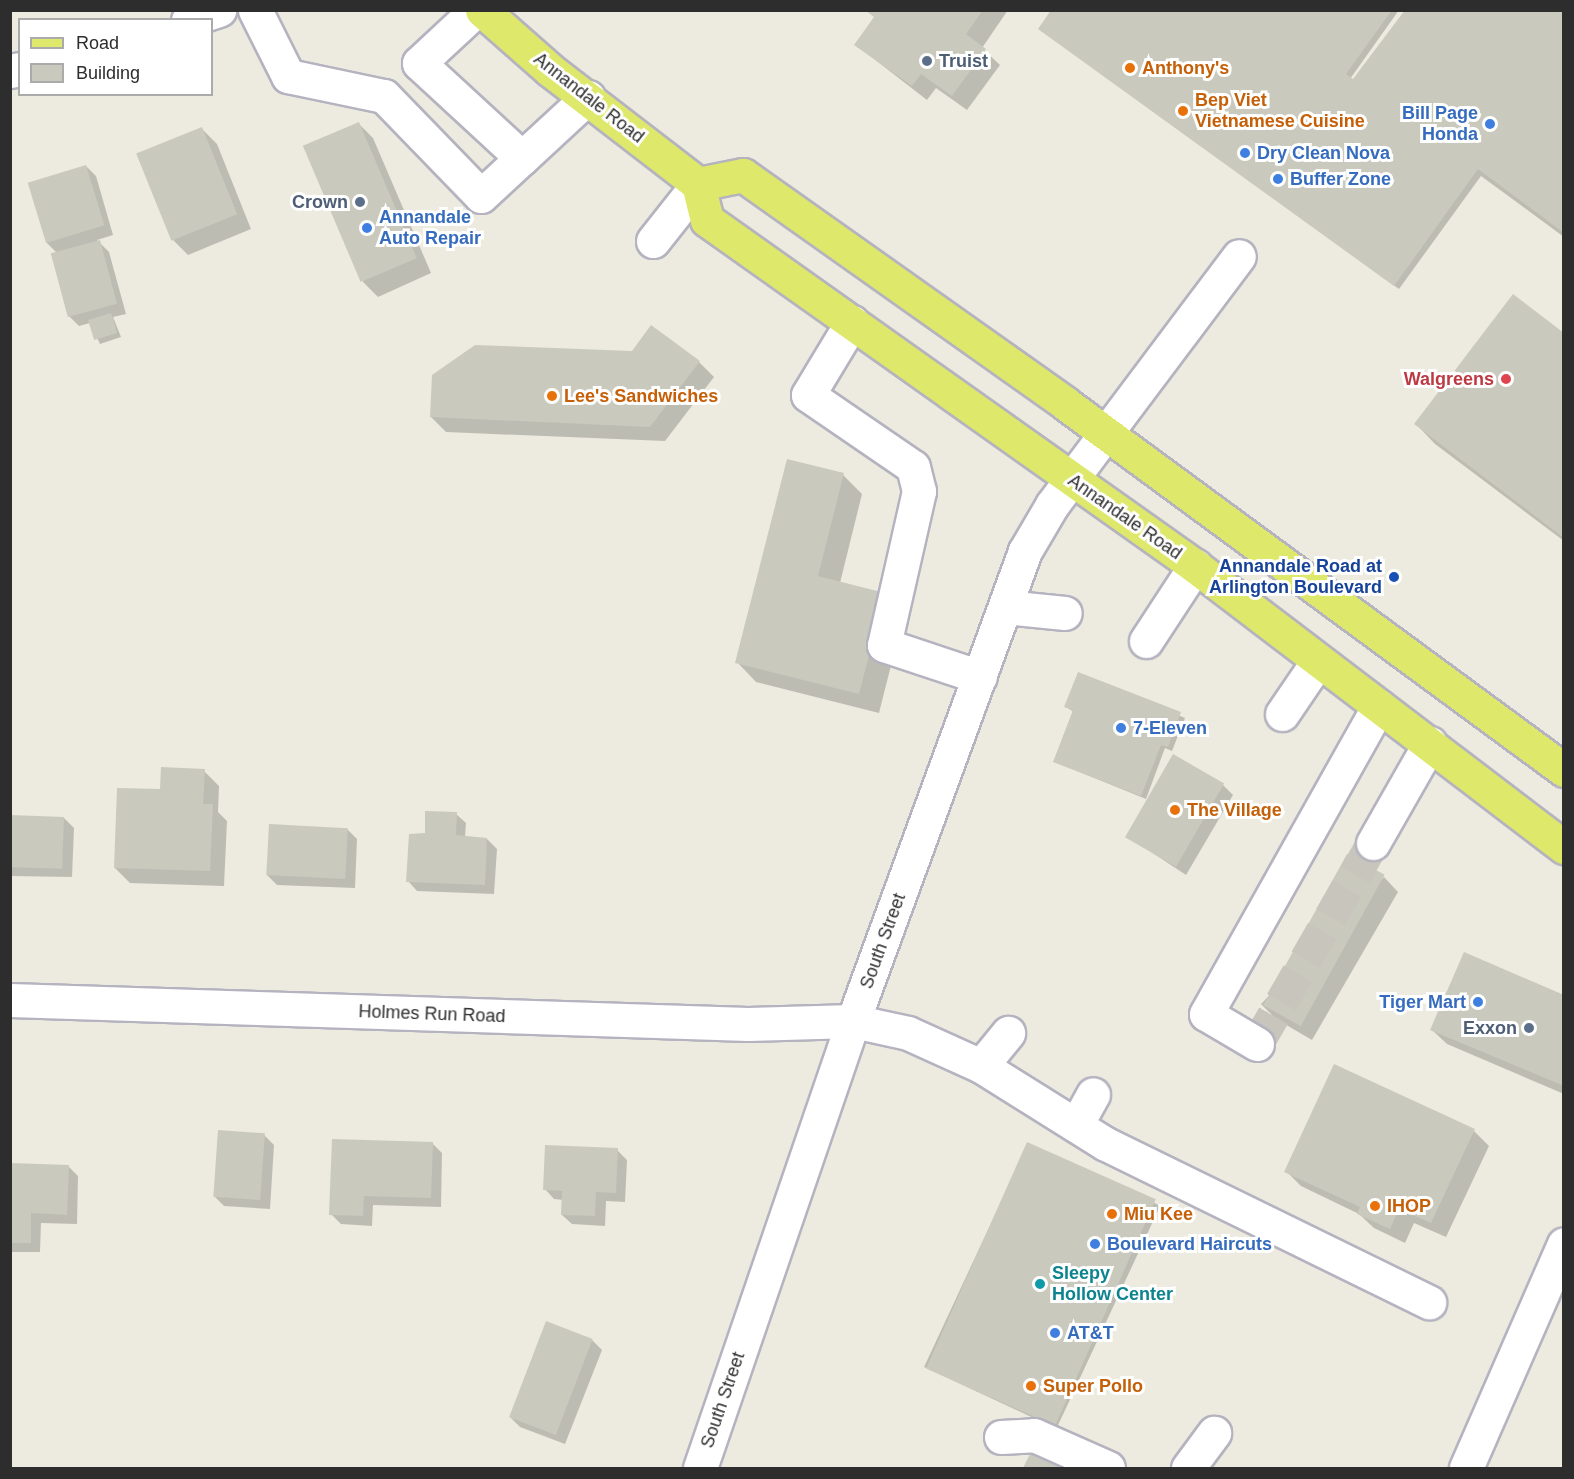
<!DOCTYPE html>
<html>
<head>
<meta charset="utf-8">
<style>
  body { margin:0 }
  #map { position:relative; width:1574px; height:1479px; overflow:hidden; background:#edebe0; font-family:Helvetica,sans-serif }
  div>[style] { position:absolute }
  .shadow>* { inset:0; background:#0003; transform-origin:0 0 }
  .building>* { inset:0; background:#c9c9be; transform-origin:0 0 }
  .minor-tunnel>* { height:33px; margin-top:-16.5px; transform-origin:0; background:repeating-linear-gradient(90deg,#c7c5bc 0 33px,transparent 0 49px) }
  .roads { filter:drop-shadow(2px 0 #b5b3bf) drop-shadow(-2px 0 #b5b3bf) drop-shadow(0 2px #b5b3bf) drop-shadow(0 -2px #b5b3bf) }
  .minor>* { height:33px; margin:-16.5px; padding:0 16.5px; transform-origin:16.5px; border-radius:16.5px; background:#fff }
  .major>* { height:33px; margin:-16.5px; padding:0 16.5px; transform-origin:16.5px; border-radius:16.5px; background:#dee86a }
  .dots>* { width:16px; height:16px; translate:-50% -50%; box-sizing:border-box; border:3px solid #fff; border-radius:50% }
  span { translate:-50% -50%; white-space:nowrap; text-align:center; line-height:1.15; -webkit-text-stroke:6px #fff; paint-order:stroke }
  .service-label { font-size:18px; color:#4e5e75; font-weight:700 }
  .left { translate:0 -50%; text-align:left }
  .right { translate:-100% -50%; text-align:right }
  .food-label { font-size:18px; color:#c56008; font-weight:700 }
  .street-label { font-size:18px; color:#2d2d2d }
  .shop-label { font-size:18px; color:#366cbe; font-weight:700 }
  .health-label { font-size:18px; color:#be3a42; font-weight:700 }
  .transit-label { font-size:18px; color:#164399; font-weight:700 }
  .culture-label { font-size:18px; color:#0d838f; font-weight:700 }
  .frame { position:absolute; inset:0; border:12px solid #2d2d2d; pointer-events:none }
  .legend { position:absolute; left:18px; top:18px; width:195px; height:78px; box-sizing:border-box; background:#fff; border:2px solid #ababab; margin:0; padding:8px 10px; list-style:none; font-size:18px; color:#2d2d2d }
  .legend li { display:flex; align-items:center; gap:12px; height:30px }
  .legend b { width:30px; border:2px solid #ababab }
</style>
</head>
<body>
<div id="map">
  <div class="shadow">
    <div style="clip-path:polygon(866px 10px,1008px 10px,982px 48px,1000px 65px,967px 110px,936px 88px,927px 100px,856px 45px,875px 17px)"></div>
    <div style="clip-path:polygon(1053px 10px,1399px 10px,1350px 79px,1362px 85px,1564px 10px,1564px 237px,1481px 176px,1399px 289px,1045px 33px)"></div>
    <div style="clip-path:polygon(358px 123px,373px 138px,431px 273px,378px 297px,363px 282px)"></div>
    <div style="clip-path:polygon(202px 129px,217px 144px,251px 229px,188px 255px,173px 240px,138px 154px)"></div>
    <div style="clip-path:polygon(86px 166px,96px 176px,113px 235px,97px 240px,109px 252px,126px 314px,113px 317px,121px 337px,100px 344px,90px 323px,79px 326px,69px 316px,57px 253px,46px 242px)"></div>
    <div style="clip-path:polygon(1564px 335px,1564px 541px,1435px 444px,1416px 424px)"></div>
    <div style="clip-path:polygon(699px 362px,714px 377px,665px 441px,446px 432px,431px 417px)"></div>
    <div style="clip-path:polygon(843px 475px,862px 494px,840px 583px,904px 614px,879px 713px,756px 682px,737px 662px)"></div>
    <div style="clip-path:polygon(1079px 674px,1185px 718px,1172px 751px,1165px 748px,1146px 799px,1055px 762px,1074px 712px,1066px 707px)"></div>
    <div style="clip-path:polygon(204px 771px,219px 786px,218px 812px,227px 821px,224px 886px,130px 883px,115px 868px)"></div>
    <div style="clip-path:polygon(1223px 785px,1233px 795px,1186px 875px,1127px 836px)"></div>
    <div style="clip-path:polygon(456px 814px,466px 823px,465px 837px,487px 839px,497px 849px,494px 894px,417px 891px,408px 881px,426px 835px)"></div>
    <div style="clip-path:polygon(10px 817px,64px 818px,74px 828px,72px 877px,10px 876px)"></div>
    <div style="clip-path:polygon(347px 829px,357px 839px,355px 888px,277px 885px,267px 875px)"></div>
    <div style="clip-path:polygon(1384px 877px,1398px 892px,1312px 1040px,1276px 1019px,1261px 1004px)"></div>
    <div style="clip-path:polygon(1564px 996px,1564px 1094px,1447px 1044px,1432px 1030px)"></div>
    <div style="clip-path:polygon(1474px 1131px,1489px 1146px,1446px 1237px,1414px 1223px,1405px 1243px,1374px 1228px,1359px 1214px,1301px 1186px,1286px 1171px)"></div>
    <div style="clip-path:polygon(264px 1135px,274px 1145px,270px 1209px,224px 1206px,214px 1196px)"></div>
    <div style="clip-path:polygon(432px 1143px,442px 1153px,441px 1207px,373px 1205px,372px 1226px,341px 1224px,331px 1214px)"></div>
    <div style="left:1028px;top:1144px;width:146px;height:246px;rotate:25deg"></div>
    <div style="clip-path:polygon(617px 1150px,627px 1160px,625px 1202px,606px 1201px,605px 1226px,572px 1224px,562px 1215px,563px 1200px,554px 1199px,545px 1189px)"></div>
    <div style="clip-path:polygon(10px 1165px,68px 1166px,78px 1176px,77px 1224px,41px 1223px,40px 1252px,10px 1252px)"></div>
    <div style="clip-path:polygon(592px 1340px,602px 1350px,565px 1444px,520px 1427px,510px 1417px)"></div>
  </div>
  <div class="building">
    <div style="clip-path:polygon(865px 10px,983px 10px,966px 34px,986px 49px,952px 96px,921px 74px,912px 86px,854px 45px,874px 17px)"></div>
    <div style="clip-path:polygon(1051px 10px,1392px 10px,1346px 74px,1353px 79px,1405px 10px,1564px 10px,1564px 233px,1478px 169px,1394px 286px,1038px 29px)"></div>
    <div style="left:359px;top:122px;width:148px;height:61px;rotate:67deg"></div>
    <div style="left:202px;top:127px;width:94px;height:71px;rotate:68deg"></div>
    <div style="left:86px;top:165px;width:63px;height:61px;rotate:73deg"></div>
    <div style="left:100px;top:240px;width:66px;height:51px;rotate:75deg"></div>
    <div style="clip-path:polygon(1513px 294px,1564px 333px,1564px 538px,1414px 424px)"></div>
    <div style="left:111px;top:313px;width:21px;height:24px;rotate:73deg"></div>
    <div style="clip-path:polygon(651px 325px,700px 361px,650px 427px,430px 417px,432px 375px,475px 345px,632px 351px)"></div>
    <div style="clip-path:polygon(787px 459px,844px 473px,818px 576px,885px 593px,859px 694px,735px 663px)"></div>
    <div style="clip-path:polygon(1078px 672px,1181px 712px,1168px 747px,1161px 745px,1141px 796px,1053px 762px,1073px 710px,1064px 707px)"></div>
    <div style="left:1173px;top:754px;width:59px;height:96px;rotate:30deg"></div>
    <div style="clip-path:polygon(161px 767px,205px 769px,203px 804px,213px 804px,210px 871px,114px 868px,117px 788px,160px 789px)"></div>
    <div style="clip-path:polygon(425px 811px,457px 812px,456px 835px,487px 838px,485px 885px,406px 882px,409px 834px,425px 833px)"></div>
    <div style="left:10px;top:815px;width:54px;height:52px;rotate:2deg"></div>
    <div style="left:269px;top:824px;width:79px;height:51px;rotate:3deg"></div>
    <div style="left:1347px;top:854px;width:43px;height:173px;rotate:29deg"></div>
    <div style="clip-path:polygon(1464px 952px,1564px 995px,1564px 1086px,1430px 1030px)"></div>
    <div style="clip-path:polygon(1334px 1064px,1475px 1129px,1431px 1223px,1399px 1209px,1390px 1229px,1357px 1214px,1360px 1207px,1284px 1172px)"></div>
    <div style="left:218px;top:1130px;width:47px;height:67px;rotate:4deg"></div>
    <div style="clip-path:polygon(332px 1139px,433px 1142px,431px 1198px,364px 1196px,363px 1216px,329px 1215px)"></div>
    <div style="left:1027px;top:1142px;width:141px;height:248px;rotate:24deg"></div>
    <div style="clip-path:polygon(545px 1145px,618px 1148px,616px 1193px,596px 1192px,595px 1216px,561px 1215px,562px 1191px,543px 1190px)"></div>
    <div style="clip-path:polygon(10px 1163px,69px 1165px,67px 1215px,31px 1213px,31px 1243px,10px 1243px)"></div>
    <div style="left:546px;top:1321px;width:50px;height:103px;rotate:21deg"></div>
    <div style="clip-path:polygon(1030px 1454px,1061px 1468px,1023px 1468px)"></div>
  </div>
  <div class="minor-tunnel">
    <div style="left:1257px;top:1044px;width:232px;rotate:-60deg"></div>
  </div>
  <div class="roads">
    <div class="minor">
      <div style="left:255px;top:10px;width:74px;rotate:63.4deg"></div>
      <div style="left:288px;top:76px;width:98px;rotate:11.8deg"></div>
      <div style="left:384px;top:96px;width:139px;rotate:45.9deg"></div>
      <div style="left:481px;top:196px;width:56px;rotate:-42.8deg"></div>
      <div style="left:522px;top:158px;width:140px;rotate:-137.3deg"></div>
      <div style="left:419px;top:63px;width:78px;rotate:-42.9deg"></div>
      <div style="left:188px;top:20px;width:33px;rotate:-18deg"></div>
      <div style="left:10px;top:71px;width:10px;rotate:-11deg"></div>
      <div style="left:522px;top:158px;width:90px;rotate:-42.7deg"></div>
      <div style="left:653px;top:241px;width:73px;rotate:-51.7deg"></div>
      <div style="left:852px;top:322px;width:85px;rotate:121.1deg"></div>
      <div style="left:808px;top:395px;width:127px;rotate:34.4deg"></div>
      <div style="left:913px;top:467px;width:25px;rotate:76deg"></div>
      <div style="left:919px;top:491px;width:158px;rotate:102.8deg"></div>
      <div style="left:884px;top:645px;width:101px;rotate:18.4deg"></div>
      <div style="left:1005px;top:607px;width:60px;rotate:5.7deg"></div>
      <div style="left:1146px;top:641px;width:90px;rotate:-56.8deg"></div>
      <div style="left:1282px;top:714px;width:64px;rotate:-55.8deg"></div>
      <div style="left:1373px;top:843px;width:115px;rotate:-60.3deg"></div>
      <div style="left:10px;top:1000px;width:738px;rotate:1.86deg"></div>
      <div style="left:748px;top:1024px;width:105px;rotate:-1.6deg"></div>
      <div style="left:853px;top:1021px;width:56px;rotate:12.3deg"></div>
      <div style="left:908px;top:1033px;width:80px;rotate:24.3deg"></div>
      <div style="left:981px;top:1066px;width:147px;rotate:32deg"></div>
      <div style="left:1106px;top:1144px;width:360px;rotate:26.1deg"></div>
      <div style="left:1257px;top:1044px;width:59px;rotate:-149.5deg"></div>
      <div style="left:1206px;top:1014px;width:353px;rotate:-60.7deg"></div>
      <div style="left:981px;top:1066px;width:43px;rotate:-50.7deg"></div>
      <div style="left:1076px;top:1125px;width:35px;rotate:-61deg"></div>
      <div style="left:1001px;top:1437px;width:33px;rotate:-3deg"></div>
      <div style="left:1034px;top:1435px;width:81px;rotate:24deg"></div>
      <div style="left:700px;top:1468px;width:472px;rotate:-71.1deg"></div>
      <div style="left:853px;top:1021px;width:500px;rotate:-69.9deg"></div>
      <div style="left:1025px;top:551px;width:53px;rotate:-59.6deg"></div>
      <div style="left:1052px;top:505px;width:311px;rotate:-53.1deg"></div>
      <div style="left:1188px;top:1468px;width:44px;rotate:-53.4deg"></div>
      <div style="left:1466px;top:1468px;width:244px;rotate:-66.4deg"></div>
    </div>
    <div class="major">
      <div style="left:482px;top:10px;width:91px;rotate:41.4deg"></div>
      <div style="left:550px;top:70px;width:187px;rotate:37.6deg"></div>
      <div style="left:698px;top:184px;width:37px;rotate:76deg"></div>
      <div style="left:707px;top:220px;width:598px;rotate:35.34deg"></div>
      <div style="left:1195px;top:566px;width:464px;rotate:37.3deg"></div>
      <div style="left:698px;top:184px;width:46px;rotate:-11.3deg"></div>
      <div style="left:743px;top:175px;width:396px;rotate:35.3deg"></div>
      <div style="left:1066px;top:404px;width:618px;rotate:36.31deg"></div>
    </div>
  </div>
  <div class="dots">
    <div style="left:927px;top:61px;background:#5c6f8a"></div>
    <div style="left:1130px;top:68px;background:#e8710a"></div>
    <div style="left:1183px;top:111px;background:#e8710a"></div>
    <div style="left:1490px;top:124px;background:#3f7fe0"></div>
    <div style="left:1245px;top:153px;background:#3f7fe0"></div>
    <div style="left:1278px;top:179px;background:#3f7fe0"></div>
    <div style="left:360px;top:202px;background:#5c6f8a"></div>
    <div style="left:367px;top:228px;background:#3f7fe0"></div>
    <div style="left:1506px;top:379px;background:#e0444e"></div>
    <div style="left:552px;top:396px;background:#e8710a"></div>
    <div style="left:1394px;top:577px;background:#1a4fb4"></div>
    <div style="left:1121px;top:728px;background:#3f7fe0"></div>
    <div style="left:1175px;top:810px;background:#e8710a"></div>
    <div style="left:1478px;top:1002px;background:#3f7fe0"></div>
    <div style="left:1529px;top:1028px;background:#5c6f8a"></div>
    <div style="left:1375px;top:1206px;background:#e8710a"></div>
    <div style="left:1112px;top:1214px;background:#e8710a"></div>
    <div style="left:1095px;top:1244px;background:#3f7fe0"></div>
    <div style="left:1040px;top:1284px;background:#0f9aa8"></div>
    <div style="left:1055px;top:1333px;background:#3f7fe0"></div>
    <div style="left:1031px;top:1386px;background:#e8710a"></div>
  </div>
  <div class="service-label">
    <span class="left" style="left:939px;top:61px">Truist</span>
    <span class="right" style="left:348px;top:202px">Crown</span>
    <span class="right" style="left:1517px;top:1028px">Exxon</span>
  </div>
  <div class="food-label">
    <span class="left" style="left:1142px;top:68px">Anthony's</span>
    <span class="left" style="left:1195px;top:111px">Bep Viet<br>Vietnamese Cuisine</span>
    <span class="left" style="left:564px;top:396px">Lee's Sandwiches</span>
    <span class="left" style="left:1187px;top:810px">The Village</span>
    <span class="left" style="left:1387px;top:1206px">IHOP</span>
    <span class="left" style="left:1124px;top:1214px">Miu Kee</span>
    <span class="left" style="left:1043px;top:1386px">Super Pollo</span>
  </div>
  <div class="street-label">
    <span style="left:589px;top:98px;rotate:38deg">Annandale Road</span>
    <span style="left:1125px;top:517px;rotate:35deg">Annandale Road</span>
    <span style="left:883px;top:941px;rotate:-70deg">South Street</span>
    <span style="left:432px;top:1014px;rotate:2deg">Holmes Run Road</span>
    <span style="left:723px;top:1400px;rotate:-71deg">South Street</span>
  </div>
  <div class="shop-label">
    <span class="right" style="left:1478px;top:124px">Bill Page<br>Honda</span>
    <span class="left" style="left:1257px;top:153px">Dry Clean Nova</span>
    <span class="left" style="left:1290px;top:179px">Buffer Zone</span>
    <span class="left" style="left:379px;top:228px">Annandale<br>Auto Repair</span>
    <span class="left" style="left:1133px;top:728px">7-Eleven</span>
    <span class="right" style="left:1466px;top:1002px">Tiger Mart</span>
    <span class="left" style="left:1107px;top:1244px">Boulevard Haircuts</span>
    <span class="left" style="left:1067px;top:1333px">AT&amp;T</span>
  </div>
  <div class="health-label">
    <span class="right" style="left:1494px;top:379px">Walgreens</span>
  </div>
  <div class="transit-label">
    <span class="right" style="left:1382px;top:577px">Annandale Road at<br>Arlington Boulevard</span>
  </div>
  <div class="culture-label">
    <span class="left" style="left:1052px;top:1284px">Sleepy<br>Hollow Center</span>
  </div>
  <div class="frame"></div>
  <ul class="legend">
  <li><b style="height:8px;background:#dee86a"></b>Road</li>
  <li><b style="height:16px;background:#c9c9be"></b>Building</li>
  </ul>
</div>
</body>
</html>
